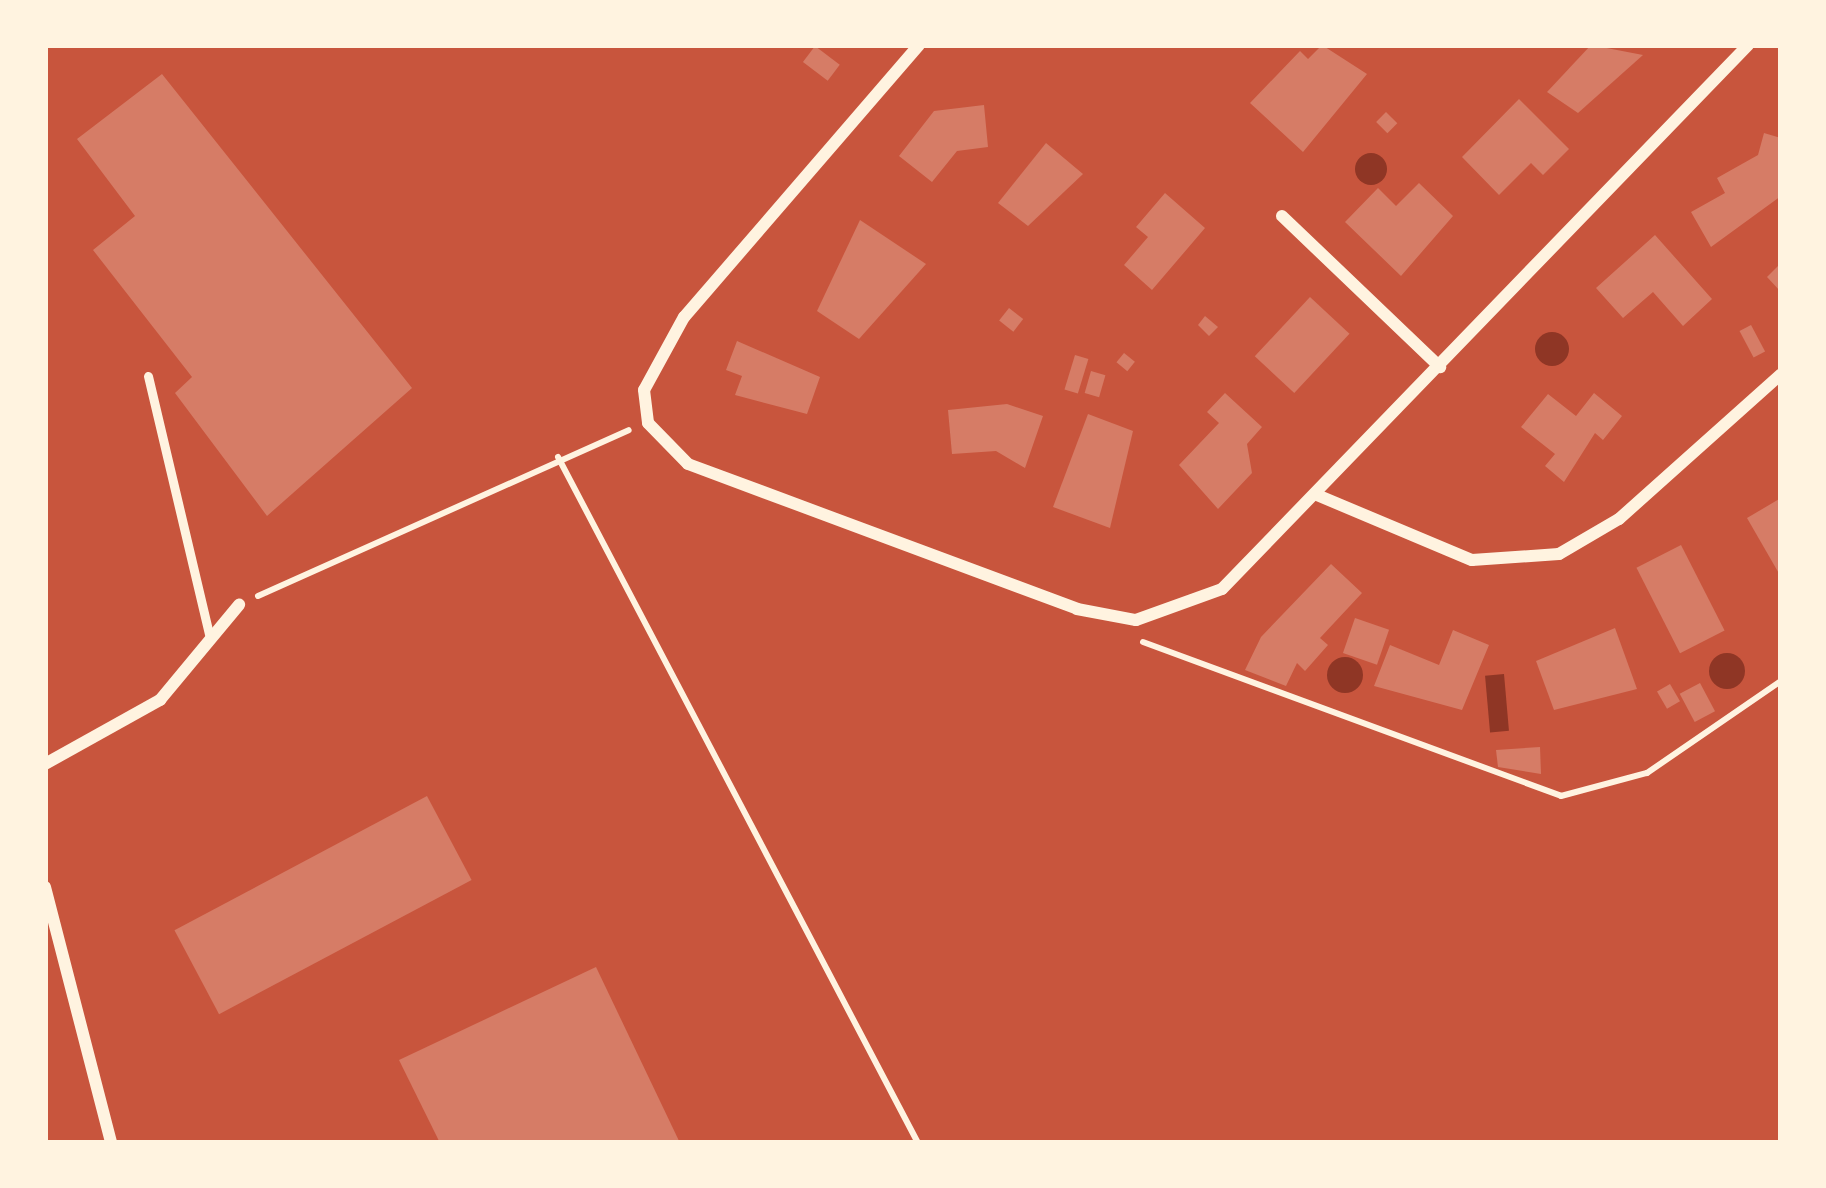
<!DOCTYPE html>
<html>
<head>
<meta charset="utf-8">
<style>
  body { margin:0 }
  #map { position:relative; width:1826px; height:1188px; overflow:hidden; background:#c8553d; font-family:Cabin,sans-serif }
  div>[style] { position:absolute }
  .water>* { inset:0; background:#8f3625; transform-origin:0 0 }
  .round { border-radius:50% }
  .building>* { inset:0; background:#d67c66; transform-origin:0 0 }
  .path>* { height:6px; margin:-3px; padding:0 3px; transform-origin:3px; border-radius:3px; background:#fff3e0 }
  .service>* { height:9px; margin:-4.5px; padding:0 4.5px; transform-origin:4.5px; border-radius:4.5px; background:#fff3e0 }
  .minor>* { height:12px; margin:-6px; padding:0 6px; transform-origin:6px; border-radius:6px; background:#fff3e0 }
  span { translate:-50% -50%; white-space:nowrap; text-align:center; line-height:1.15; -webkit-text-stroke:9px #fff3e0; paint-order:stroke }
  .frame { position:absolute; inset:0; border:48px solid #fff3e0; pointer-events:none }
</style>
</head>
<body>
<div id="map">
  <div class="water">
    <div class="round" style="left:1355px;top:153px;width:32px;height:32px"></div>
    <div class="round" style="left:1535px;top:332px;width:34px;height:34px"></div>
    <div class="round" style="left:1709px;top:653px;width:36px;height:36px"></div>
    <div class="round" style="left:1327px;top:657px;width:36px;height:36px"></div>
    <div style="left:1504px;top:674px;width:57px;height:19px;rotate:85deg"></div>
  </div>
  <div class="building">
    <div style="clip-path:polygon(1322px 45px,1367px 74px,1303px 152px,1250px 103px,1300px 51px,1308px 59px)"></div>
    <div style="clip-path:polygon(1591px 45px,1643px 55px,1578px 113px,1547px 92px)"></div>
    <div style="left:815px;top:46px;width:31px;height:20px;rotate:37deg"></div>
    <div style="clip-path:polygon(162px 74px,412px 388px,267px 516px,175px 393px,192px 377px,93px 250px,135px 216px,77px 139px)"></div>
    <div style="clip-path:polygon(1519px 99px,1569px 149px,1543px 175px,1531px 163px,1499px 195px,1462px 157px)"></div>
    <div style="clip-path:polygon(984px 105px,988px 147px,957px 151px,932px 182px,899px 156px,934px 111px)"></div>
    <div style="left:1386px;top:112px;width:16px;height:14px;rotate:45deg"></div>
    <div style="clip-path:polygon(1764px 133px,1781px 138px,1781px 196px,1711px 247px,1691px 212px,1725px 193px,1717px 178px,1758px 155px)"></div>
    <div style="clip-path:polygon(1046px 143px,1083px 174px,1028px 226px,998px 203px)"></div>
    <div style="clip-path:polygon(1419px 183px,1453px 216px,1401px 276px,1345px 222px,1378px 188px,1396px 206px)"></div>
    <div style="clip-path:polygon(1165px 193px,1205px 228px,1152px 290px,1124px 265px,1148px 237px,1136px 227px)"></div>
    <div style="clip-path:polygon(860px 220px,926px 264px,859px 339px,817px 311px)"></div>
    <div style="clip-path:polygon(1655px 235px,1712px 299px,1683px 326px,1653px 292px,1623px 318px,1596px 288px)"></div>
    <div style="clip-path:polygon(1781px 263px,1781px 292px,1767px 277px)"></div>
    <div style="left:1310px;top:297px;width:54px;height:81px;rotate:43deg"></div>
    <div style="left:1009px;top:308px;width:18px;height:16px;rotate:38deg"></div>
    <div style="clip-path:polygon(1205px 316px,1218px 327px,1209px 336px,1198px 325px)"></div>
    <div style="left:1751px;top:325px;width:30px;height:13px;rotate:62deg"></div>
    <div style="clip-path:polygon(737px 341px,820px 377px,807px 414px,735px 395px,742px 376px,726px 370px)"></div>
    <div style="left:1124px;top:353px;width:14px;height:12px;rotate:39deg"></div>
    <div style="left:1075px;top:355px;width:14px;height:36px;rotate:17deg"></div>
    <div style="left:1091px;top:371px;width:15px;height:23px;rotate:16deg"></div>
    <div style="clip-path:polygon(1225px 393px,1262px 427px,1247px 444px,1252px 473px,1218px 509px,1179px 465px,1219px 423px,1207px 412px)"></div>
    <div style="clip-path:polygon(1594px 393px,1622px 416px,1603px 440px,1595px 433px,1564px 482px,1545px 466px,1555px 454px,1521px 427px,1548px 394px,1576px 416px)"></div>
    <div style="clip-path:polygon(1007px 404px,1043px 416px,1025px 468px,996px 451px,952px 454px,948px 410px)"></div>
    <div style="clip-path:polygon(1088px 414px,1133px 431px,1110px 528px,1053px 507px)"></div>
    <div style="clip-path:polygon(1781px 498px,1781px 577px,1747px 518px)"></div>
    <div style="left:1681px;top:545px;width:96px;height:50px;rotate:63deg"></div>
    <div style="clip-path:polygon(1331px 564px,1362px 593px,1320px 638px,1328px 645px,1305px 671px,1297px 663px,1286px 686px,1245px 670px,1261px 637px)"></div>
    <div style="left:1355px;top:618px;width:36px;height:37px;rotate:19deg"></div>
    <div style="clip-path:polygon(1615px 628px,1637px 689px,1554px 710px,1536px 661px)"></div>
    <div style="clip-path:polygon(1453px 630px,1489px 645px,1462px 710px,1374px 686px,1390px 645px,1439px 665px)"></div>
    <div style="left:1700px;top:683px;width:32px;height:23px;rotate:62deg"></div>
    <div style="left:1670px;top:684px;width:20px;height:15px;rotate:60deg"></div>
    <div style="clip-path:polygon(1540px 747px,1541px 774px,1498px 767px,1496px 750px)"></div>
    <div style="left:427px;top:796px;width:95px;height:286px;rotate:62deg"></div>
    <div style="clip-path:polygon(596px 967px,680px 1143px,440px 1143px,399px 1060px)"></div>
  </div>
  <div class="path">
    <div style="left:558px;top:457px;width:775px;rotate:62.31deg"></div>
    <div style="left:258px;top:596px;width:406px;rotate:-24.1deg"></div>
    <div style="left:1143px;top:642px;width:445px;rotate:20.2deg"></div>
    <div style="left:1561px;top:796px;width:89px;rotate:-15deg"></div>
    <div style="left:1647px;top:773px;width:163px;rotate:-34.5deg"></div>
  </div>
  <div class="service">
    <div style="left:148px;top:376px;width:270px;rotate:76.7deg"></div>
  </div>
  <div class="minor">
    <div style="left:919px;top:45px;width:359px;rotate:130.8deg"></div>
    <div style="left:684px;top:317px;width:83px;rotate:118.7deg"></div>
    <div style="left:644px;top:390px;width:33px;rotate:83deg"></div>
    <div style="left:648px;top:423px;width:57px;rotate:45.7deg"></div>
    <div style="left:688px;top:464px;width:415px;rotate:20.4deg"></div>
    <div style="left:1077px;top:609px;width:60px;rotate:10.6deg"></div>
    <div style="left:1136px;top:620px;width:91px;rotate:-19.8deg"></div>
    <div style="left:1222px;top:589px;width:757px;rotate:-45.96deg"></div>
    <div style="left:1282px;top:216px;width:219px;rotate:43.7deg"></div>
    <div style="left:1317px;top:495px;width:168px;rotate:22.8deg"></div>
    <div style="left:1472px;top:560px;width:87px;rotate:-3.9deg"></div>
    <div style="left:1559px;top:554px;width:69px;rotate:-30.3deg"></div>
    <div style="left:1619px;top:519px;width:217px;rotate:-41.8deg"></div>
    <div style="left:45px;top:764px;width:132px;rotate:-29.1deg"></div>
    <div style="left:160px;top:700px;width:124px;rotate:-50.3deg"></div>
    <div style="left:45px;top:887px;width:264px;rotate:75.5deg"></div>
  </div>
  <div class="frame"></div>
</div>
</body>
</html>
